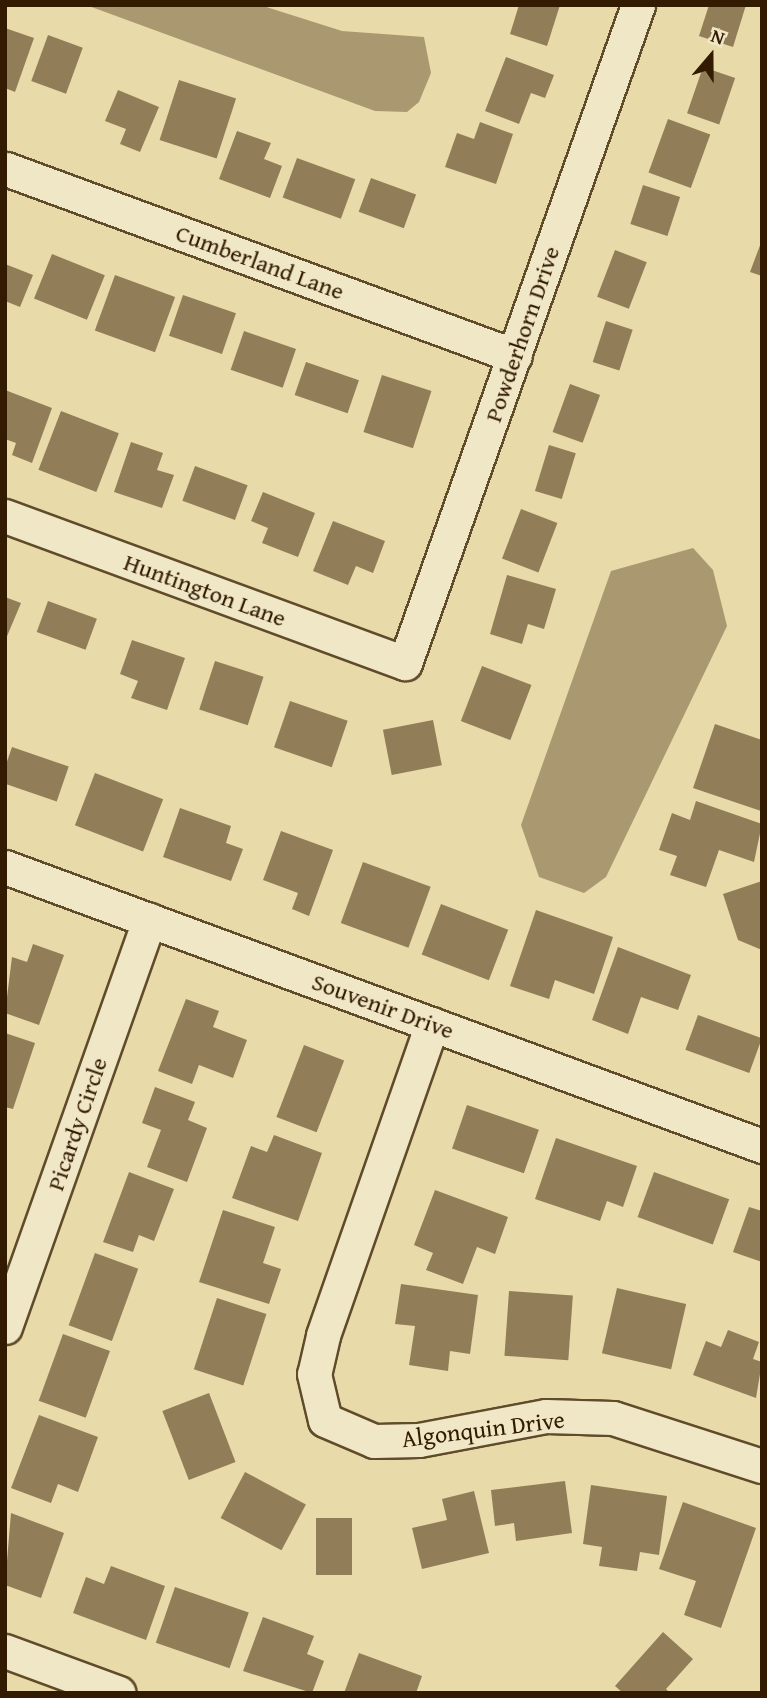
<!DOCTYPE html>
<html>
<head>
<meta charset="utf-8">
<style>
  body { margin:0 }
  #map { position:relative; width:767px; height:1698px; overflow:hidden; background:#e8daa9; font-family:"Gentium Book Plus",serif }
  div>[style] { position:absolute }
  .water>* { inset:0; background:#aa9970 }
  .building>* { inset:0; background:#917e58; transform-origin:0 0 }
  .roads { filter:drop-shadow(2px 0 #604b2a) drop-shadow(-2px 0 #604b2a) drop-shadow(0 2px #604b2a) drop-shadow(0 -2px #604b2a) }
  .minor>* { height:33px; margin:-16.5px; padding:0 16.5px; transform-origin:16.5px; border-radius:16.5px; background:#f0e7c7 }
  span { translate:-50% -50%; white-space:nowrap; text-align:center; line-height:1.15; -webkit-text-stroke:5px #f0e7c7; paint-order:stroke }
  .street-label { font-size:24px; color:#321b00 }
  .frame { position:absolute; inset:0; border:7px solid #321b00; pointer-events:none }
  .north { position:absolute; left:676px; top:21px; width:70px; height:70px; -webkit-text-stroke:5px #f0e7c7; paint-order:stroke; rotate:20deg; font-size:19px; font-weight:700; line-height:28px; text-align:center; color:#321b00 }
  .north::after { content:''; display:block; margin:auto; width:24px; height:32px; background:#321b00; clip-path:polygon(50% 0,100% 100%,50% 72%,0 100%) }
</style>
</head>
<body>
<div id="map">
  <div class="water">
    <div style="clip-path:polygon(86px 5px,260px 5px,342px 31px,424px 37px,431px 73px,419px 102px,407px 112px,375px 111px)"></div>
    <div style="clip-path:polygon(693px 548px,713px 570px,727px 626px,606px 877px,584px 893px,539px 877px,521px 825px,611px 571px)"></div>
  </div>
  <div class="building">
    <div style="clip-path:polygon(519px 5px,560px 5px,547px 46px,510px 34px)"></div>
    <div style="clip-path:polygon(709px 5px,746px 5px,733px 47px,699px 36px)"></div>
    <div style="clip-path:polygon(5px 28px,34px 38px,15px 92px,5px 88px)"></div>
    <div style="left:48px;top:35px;width:37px;height:49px;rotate:20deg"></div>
    <div style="clip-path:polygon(506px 57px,554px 75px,545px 98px,531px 93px,519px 124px,485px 111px)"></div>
    <div style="left:703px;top:67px;width:34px;height:49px;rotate:19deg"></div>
    <div style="left:179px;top:80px;width:60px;height:63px;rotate:18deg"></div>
    <div style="clip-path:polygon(118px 90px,159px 107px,140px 152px,120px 144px,126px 129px,105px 121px)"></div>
    <div style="left:668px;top:119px;width:45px;height:57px;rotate:20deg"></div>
    <div style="clip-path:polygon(480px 122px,513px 134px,496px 184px,445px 167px,457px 133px,474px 139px)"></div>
    <div style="clip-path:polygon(237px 131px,271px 143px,264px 159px,282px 166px,270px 198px,219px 179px)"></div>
    <div style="left:297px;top:158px;width:62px;height:42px;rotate:20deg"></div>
    <div style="left:371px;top:178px;width:48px;height:36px;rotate:20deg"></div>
    <div style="left:643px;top:185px;width:39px;height:41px;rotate:18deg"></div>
    <div style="clip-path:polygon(762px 240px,762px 276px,750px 272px)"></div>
    <div style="left:615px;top:250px;width:34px;height:50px;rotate:21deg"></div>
    <div style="left:52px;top:254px;width:57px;height:48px;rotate:22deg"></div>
    <div style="clip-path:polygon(5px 264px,33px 275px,20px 307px,5px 301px)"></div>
    <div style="left:115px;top:275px;width:64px;height:59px;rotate:20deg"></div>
    <div style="left:183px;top:295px;width:56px;height:43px;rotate:19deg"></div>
    <div style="left:606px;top:321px;width:28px;height:43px;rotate:18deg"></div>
    <div style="left:244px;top:331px;width:55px;height:41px;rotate:19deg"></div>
    <div style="left:306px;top:362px;width:56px;height:35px;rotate:19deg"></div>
    <div style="left:382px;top:375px;width:52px;height:60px;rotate:18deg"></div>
    <div style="left:570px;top:384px;width:32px;height:51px;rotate:20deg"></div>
    <div style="clip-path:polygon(5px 390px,52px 408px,32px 463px,12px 455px,16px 443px,5px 439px)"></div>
    <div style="left:61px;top:411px;width:62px;height:63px;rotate:21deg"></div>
    <div style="clip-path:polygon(131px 442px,163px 453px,157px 470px,174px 475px,162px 508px,114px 492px)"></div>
    <div style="left:549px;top:445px;width:28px;height:48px;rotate:17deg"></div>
    <div style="left:195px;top:466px;width:56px;height:37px;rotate:20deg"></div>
    <div style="clip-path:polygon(263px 492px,315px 513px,298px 557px,262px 543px,268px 528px,251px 521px)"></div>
    <div style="left:521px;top:509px;width:39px;height:53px;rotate:21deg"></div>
    <div style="clip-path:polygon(333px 521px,385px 541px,373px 573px,356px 566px,348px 585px,313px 571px)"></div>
    <div style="clip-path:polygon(507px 575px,556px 589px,544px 629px,528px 624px,522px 644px,490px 634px)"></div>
    <div style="clip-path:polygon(5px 597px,21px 603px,5px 641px)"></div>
    <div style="left:48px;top:601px;width:52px;height:33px;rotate:20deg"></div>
    <div style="clip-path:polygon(132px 640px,185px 658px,167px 710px,131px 698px,138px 681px,120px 674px)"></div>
    <div style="left:215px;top:661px;width:51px;height:51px;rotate:18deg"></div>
    <div style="left:482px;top:666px;width:53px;height:59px;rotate:21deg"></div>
    <div style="left:290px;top:701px;width:61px;height:49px;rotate:19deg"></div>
    <div style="left:433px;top:720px;width:46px;height:51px;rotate:79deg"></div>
    <div style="clip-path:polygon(715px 724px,762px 740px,761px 811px,693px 788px)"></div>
    <div style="left:12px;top:747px;width:60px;height:37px;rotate:19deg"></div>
    <div style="left:95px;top:773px;width:73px;height:56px;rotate:21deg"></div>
    <div style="clip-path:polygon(696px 801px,762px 824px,754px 862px,719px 850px,706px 887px,670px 875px,677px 856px,659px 850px,672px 813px,690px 820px)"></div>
    <div style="clip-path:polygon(180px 808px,231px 826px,226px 843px,243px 849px,231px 881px,163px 857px)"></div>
    <div style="clip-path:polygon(281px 831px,333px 850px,309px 916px,292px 909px,298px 893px,263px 880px)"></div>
    <div style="left:363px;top:862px;width:72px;height:65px;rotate:20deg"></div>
    <div style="clip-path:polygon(762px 881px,762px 950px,738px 940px,723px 894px)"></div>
    <div style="left:441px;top:904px;width:72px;height:54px;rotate:21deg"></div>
    <div style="clip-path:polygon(536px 910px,613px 937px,594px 994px,555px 980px,549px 999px,510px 986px)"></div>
    <div style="clip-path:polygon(33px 944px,64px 955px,39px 1025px,5px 1013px,12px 957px,27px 962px)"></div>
    <div style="clip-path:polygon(618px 947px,691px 975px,678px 1010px,641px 997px,628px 1034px,592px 1020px)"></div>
    <div style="clip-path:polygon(186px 999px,219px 1011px,213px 1027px,247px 1040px,233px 1078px,199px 1065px,192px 1084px,158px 1071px)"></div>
    <div style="left:698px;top:1015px;width:68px;height:37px;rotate:20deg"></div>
    <div style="clip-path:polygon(5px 1033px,35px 1043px,13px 1109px,5px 1107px)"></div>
    <div style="left:304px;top:1045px;width:43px;height:77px;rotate:21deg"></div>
    <div style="clip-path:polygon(155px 1087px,195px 1102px,188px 1120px,207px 1128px,187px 1182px,147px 1167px,161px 1130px,142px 1123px)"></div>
    <div style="left:467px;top:1105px;width:76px;height:46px;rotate:19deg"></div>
    <div style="clip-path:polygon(274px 1135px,322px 1153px,298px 1221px,232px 1198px,251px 1146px,267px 1152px)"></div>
    <div style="clip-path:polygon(556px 1138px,637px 1166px,623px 1207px,607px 1201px,600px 1221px,535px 1199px)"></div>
    <div style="clip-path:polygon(129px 1172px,174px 1189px,154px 1241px,139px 1235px,133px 1252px,103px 1242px)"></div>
    <div style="left:654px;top:1172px;width:80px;height:48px;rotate:20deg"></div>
    <div style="clip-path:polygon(435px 1190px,508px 1217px,495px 1254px,477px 1247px,463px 1284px,426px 1270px,433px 1253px,414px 1245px)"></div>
    <div style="clip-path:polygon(749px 1207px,762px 1211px,762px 1262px,733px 1252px)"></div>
    <div style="clip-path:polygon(223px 1210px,275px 1227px,263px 1263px,281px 1269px,269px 1304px,199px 1282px)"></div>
    <div style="left:95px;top:1253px;width:46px;height:77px;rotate:20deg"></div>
    <div style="clip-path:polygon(401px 1284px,478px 1295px,470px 1354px,450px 1351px,448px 1371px,409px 1365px,415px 1326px,395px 1324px)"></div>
    <div style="left:617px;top:1288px;width:71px;height:67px;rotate:13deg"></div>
    <div style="left:509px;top:1291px;width:64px;height:65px;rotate:4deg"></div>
    <div style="left:217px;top:1298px;width:52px;height:75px;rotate:18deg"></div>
    <div style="clip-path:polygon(728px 1330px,759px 1342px,753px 1359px,762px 1362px,756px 1398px,693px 1375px,706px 1341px,721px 1347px)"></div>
    <div style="left:63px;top:1334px;width:50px;height:71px;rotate:20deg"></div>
    <div style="left:209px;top:1393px;width:74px;height:50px;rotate:69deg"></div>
    <div style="clip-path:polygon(39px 1415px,98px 1437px,78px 1492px,58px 1484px,51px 1503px,11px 1488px)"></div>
    <div style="left:245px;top:1472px;width:69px;height:52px;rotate:28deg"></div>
    <div style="clip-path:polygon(565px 1481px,572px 1533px,516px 1541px,514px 1523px,495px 1526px,491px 1490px)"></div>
    <div style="clip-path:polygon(591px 1485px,667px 1496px,659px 1555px,640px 1552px,637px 1571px,599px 1566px,602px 1547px,583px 1544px)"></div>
    <div style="clip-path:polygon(474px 1491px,489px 1553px,422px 1569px,412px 1528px,447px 1520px,442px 1499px)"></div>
    <div style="clip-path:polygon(683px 1502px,756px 1528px,721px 1628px,684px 1615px,696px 1581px,659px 1569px)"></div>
    <div style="clip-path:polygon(11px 1513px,64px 1533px,41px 1598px,5px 1585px)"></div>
    <div style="left:316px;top:1518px;width:36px;height:57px"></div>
    <div style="clip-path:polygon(111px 1566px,165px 1586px,146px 1640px,73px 1613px,86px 1577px,104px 1584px)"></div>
    <div style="left:175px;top:1587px;width:78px;height:59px;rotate:19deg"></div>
    <div style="clip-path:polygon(263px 1617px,314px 1636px,307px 1654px,324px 1661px,312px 1693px,243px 1671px)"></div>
    <div style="clip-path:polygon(663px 1632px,693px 1659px,666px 1689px,670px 1693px,623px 1693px,615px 1686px)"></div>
    <div style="clip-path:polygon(359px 1653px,422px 1676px,416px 1693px,344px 1693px)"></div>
  </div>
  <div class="roads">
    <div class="minor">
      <div style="left:6px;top:169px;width:542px;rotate:20.17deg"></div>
      <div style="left:5px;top:516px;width:426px;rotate:20.2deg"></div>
      <div style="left:405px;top:663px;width:698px;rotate:-70.5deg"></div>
      <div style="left:5px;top:867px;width:807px;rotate:20.23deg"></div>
      <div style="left:432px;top:1024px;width:330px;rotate:109.3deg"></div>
      <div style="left:323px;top:1336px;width:39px;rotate:103deg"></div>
      <div style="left:314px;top:1374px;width:47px;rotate:76.6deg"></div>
      <div style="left:325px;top:1420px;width:53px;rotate:23.2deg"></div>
      <div style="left:374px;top:1441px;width:45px;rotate:-1.3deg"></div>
      <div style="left:419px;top:1440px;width:129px;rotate:-10.7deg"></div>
      <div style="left:546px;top:1416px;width:67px;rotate:1.7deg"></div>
      <div style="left:613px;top:1418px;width:157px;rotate:17.9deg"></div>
      <div style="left:5px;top:1327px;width:432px;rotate:-70.5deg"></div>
      <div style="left:5px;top:1651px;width:121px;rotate:20.2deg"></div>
    </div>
  </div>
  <div class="street-label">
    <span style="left:260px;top:262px;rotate:20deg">Cumberland Lane</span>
    <span style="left:522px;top:334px;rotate:-71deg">Powderhorn Drive</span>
    <span style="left:205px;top:590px;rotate:20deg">Huntington Lane</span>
    <span style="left:383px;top:1006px;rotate:20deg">Souvenir Drive</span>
    <span style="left:77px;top:1124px;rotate:-71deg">Picardy Circle</span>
    <span style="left:483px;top:1429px;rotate:-7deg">Algonquin Drive</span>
  </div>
  <div class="frame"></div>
  <div class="north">N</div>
</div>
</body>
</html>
